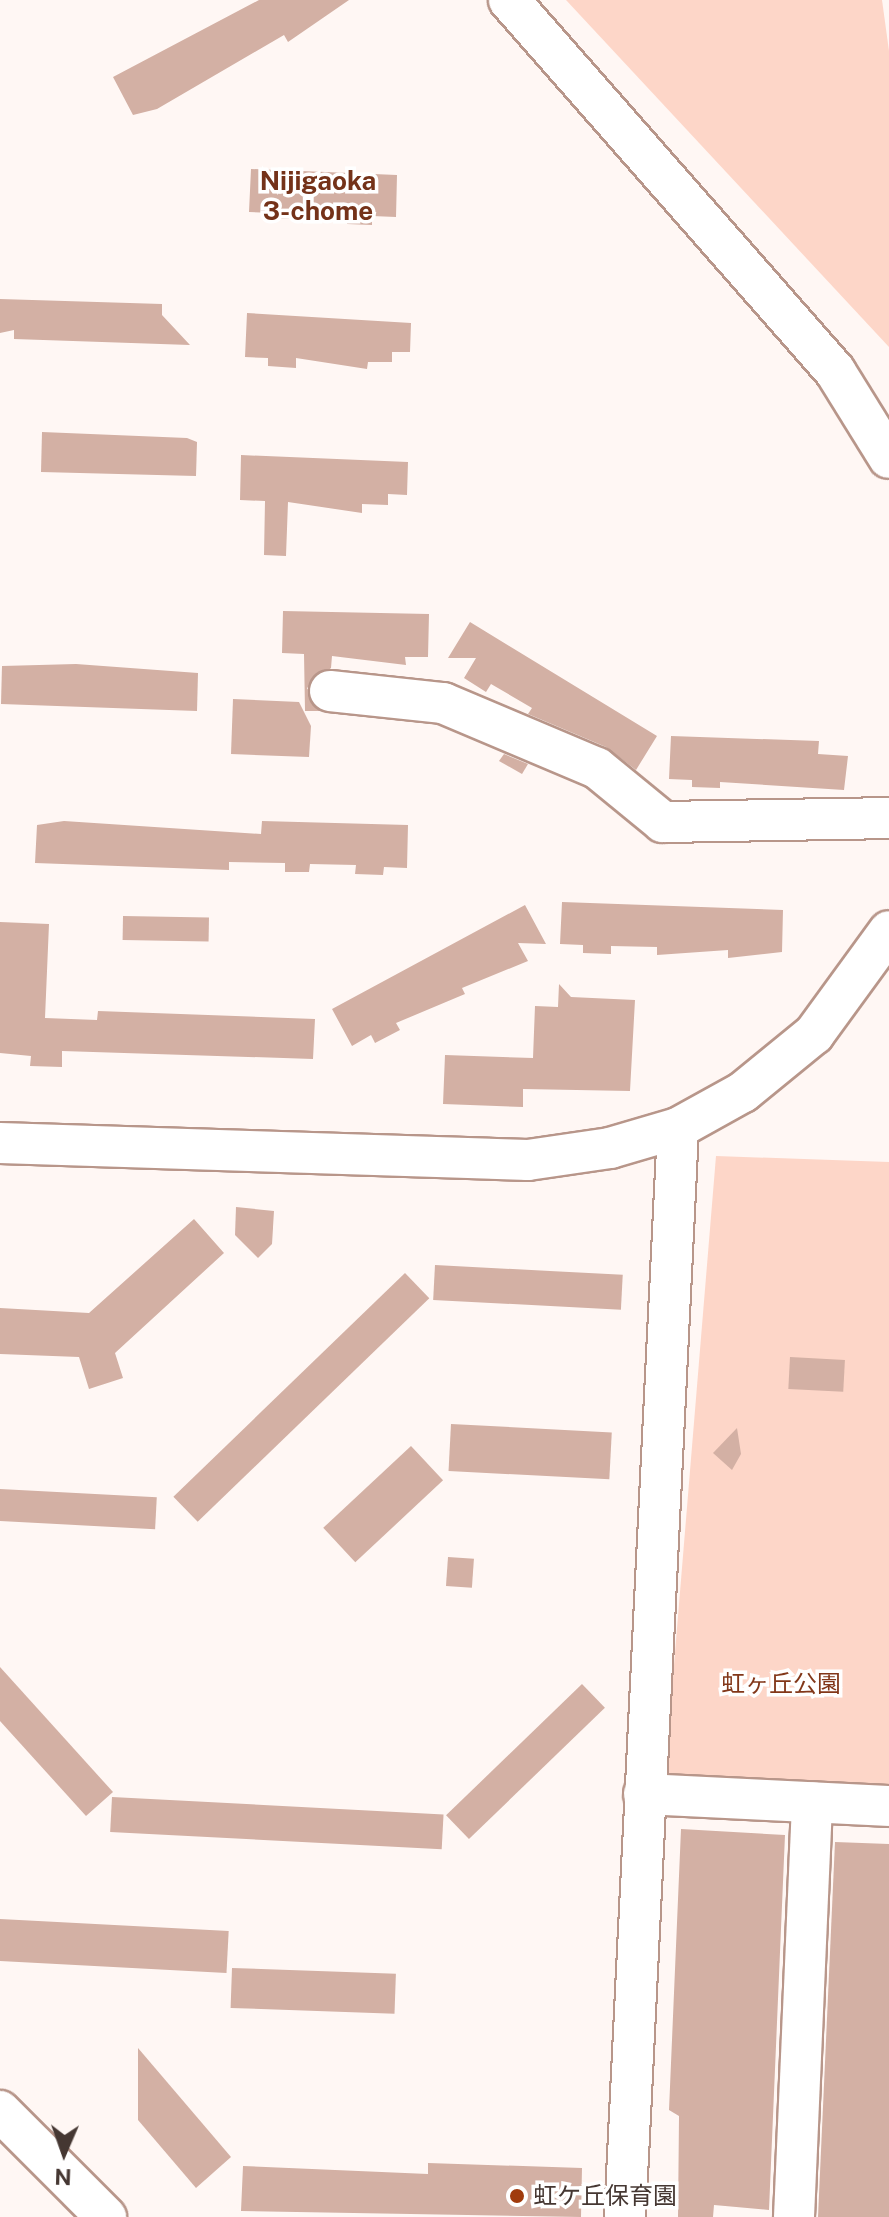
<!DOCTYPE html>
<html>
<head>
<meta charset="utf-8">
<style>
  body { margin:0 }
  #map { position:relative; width:889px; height:2217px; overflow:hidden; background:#fff7f4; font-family:"Public Sans","Noto Sans JP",sans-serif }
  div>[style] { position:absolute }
  .green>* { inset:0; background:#fdd6c8 }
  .building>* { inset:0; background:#d3b0a4; transform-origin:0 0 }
  .roads { filter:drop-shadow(2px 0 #b8968a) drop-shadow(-2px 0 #b8968a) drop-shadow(0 2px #b8968a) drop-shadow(0 -2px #b8968a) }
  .minor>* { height:40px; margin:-20px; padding:0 20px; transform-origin:20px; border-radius:20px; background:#fff }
  .dots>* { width:22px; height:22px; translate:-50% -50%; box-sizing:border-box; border:4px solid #fff; border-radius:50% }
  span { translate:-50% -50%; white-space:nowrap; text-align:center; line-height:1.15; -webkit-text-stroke:7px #fff; paint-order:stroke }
  .park-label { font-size:24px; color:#823719 }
  .poi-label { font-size:24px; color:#453732 }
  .left { translate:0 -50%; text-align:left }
  .neighbourhood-label { font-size:26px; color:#743219; font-weight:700 }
  .north { position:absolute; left:24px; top:2113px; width:80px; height:80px; -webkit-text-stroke:6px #fff; paint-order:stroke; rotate:182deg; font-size:22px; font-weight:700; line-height:32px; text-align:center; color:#453732 }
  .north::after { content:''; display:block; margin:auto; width:28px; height:36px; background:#453732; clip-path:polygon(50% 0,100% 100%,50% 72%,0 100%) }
</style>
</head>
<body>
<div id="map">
  <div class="green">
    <div style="clip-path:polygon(566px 0,882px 0,889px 51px,889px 347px)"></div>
    <div style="clip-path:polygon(716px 1156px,889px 1162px,889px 1800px,663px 1798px)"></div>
  </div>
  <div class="building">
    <div style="clip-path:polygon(259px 0,349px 0,288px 42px,284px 35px,157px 109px,133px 115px,113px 77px)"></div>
    <div style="clip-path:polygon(251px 169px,397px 175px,396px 217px,372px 216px,372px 225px,347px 224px,347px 216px,273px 219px,273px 213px,249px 212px)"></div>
    <div style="clip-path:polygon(0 299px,162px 304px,162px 315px,190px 345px,14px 339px,14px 330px,0 333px)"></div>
    <div style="clip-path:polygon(247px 313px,411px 323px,410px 352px,392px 352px,392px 362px,368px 362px,367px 369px,296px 358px,296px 368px,268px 366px,268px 358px,245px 357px)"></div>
    <div style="clip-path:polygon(42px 432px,187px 438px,197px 442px,196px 476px,41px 472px)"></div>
    <div style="clip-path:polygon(241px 455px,408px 462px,407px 495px,388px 494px,388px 505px,362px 504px,362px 513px,288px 502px,286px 556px,264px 555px,265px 501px,240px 500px)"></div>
    <div style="clip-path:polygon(283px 611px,429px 614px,428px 657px,405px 657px,406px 665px,332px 656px,331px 668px,307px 688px,321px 711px,305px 711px,304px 654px,282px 653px)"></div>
    <div style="clip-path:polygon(470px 622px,657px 736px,636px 770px,606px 747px,528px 714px,532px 708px,491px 684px,486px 692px,464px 678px,476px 658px,448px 658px)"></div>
    <div style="clip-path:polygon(76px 664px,198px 673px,197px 711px,1px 704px,2px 666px)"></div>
    <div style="clip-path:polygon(233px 699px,299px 702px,311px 726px,309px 757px,231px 754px)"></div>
    <div style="clip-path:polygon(671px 736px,819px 741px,818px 754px,848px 756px,844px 790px,720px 782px,720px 788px,692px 787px,692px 780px,669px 779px)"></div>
    <div style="clip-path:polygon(504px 754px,528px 764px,522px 774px,499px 761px)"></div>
    <div style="clip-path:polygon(64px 821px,261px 834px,262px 821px,408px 825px,407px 868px,384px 867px,383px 875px,355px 874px,356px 865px,310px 864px,309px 872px,285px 872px,285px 863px,229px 862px,229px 870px,35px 863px,37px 825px)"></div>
    <div style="clip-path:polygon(562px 902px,783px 910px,782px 952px,728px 958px,728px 950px,657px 955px,657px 947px,611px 946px,611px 954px,583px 953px,583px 945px,560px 944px)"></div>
    <div style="clip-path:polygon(525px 905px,546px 944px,518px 943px,528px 961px,462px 988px,465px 994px,396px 1023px,400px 1030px,375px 1043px,371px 1035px,352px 1046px,332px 1009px)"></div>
    <div style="left:123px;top:916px;width:86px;height:24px;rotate:1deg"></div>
    <div style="clip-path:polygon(0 922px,49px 924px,45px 1018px,97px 1020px,98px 1011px,315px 1019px,313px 1059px,62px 1051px,62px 1067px,30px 1066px,31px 1056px,0 1053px)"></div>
    <div style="clip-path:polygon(559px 984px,571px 997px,635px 1000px,630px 1091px,523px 1089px,523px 1107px,443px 1104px,445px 1055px,533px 1058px,535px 1006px,558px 1007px)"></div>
    <div style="clip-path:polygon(236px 1207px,274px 1211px,272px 1244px,258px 1258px,235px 1235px)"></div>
    <div style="clip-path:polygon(194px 1219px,224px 1253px,115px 1353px,123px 1378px,89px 1389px,79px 1357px,0 1354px,0 1308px,89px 1313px)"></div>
    <div style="left:435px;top:1265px;width:188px;height:35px;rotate:3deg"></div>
    <div style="left:405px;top:1273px;width:35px;height:322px;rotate:46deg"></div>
    <div style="left:790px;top:1357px;width:55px;height:32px;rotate:3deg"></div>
    <div style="left:451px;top:1424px;width:161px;height:47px;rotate:3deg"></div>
    <div style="clip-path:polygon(737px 1428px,741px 1454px,732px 1470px,713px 1453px)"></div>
    <div style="left:411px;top:1446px;width:47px;height:120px;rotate:47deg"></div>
    <div style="left:0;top:1489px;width:157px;height:32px;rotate:3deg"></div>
    <div style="left:448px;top:1557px;width:26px;height:29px;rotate:4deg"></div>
    <div style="clip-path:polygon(0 1667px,113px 1792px,86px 1816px,0 1721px)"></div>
    <div style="left:582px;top:1684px;width:33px;height:189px;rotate:46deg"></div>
    <div style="left:112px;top:1797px;width:332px;height:35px;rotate:3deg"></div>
    <div style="clip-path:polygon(681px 1829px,785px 1835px,769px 2210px,714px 2205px,713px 2217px,678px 2217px,679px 2116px,669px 2110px)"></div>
    <div style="clip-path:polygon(835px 1842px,889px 1844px,889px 2217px,818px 2217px)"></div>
    <div style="left:0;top:1919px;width:229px;height:42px;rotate:3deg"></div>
    <div style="left:232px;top:1968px;width:164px;height:40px;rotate:2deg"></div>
    <div style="clip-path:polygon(138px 2048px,231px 2157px,196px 2188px,138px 2120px)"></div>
    <div style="clip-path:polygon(428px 2163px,582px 2168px,581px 2217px,241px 2211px,243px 2166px,428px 2174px)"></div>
  </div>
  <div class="roads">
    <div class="minor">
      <div style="left:509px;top:0;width:494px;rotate:48.7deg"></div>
      <div style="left:835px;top:371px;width:102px;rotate:58.2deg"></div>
      <div style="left:330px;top:691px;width:114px;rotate:6.1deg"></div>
      <div style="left:443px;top:703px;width:167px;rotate:22.9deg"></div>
      <div style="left:597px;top:768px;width:85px;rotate:39.3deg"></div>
      <div style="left:663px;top:822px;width:226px;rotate:-1deg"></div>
      <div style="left:0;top:1143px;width:528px;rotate:1.84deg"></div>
      <div style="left:528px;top:1160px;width:83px;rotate:-8.3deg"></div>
      <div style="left:610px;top:1148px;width:71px;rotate:-16.4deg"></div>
      <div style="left:678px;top:1128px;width:74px;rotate:-29deg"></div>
      <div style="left:743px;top:1092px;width:92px;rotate:-39.2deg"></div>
      <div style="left:814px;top:1034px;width:127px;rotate:-53.9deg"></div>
      <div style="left:644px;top:1794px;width:245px;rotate:2.8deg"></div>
      <div style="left:0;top:2111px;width:150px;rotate:45deg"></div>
      <div style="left:625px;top:2217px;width:1090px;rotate:-87.21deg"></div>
      <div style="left:794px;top:2217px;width:415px;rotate:-87.5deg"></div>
    </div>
  </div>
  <div class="dots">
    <div style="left:517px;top:2196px;background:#a03b0d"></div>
  </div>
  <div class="park-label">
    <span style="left:781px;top:1684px">虹ヶ丘公園</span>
  </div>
  <div class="poi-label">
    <span class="left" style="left:533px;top:2196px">虹ケ丘保育園</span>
  </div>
  <div class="neighbourhood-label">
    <span style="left:318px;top:196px">Nijigaoka<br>3-chome</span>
  </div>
  <div class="north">N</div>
</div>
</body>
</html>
